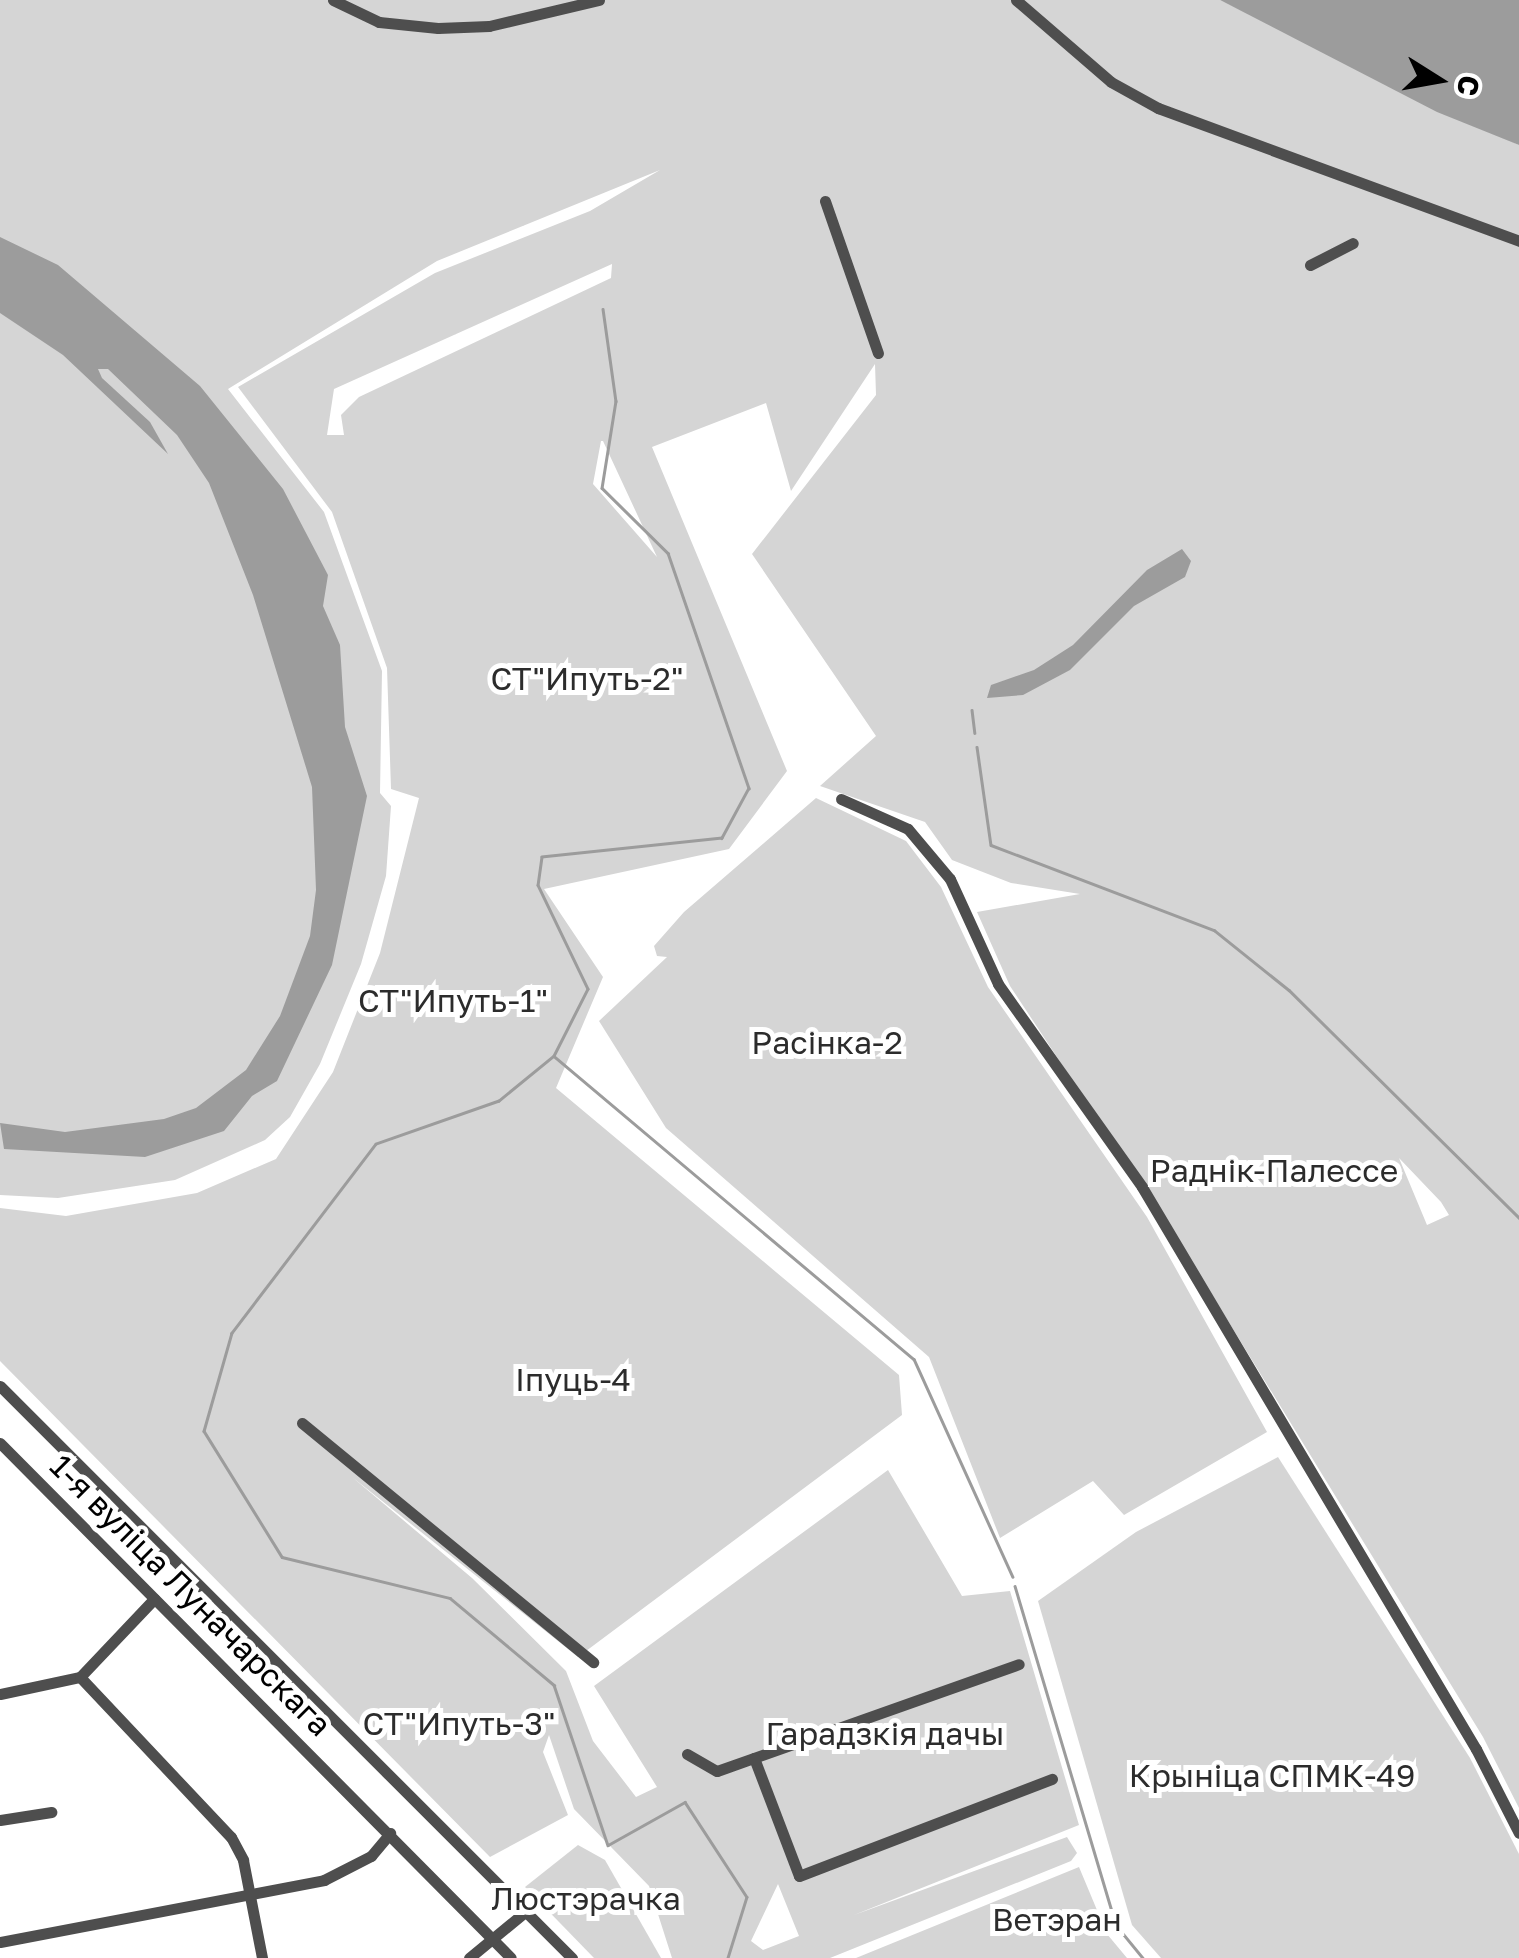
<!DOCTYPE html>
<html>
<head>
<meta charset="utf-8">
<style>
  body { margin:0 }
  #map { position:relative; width:1519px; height:1958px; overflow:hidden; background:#fff; font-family:"Golos Text",sans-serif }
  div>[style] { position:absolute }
  .green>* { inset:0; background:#d5d5d5 }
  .water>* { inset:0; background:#9c9c9c }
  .stream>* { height:2.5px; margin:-1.25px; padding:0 1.25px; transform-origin:1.25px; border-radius:1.25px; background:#9c9c9c }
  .minor>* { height:11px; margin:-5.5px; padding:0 5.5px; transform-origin:5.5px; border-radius:5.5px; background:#4e4e4e }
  span { translate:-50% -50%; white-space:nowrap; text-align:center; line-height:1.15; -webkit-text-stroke:10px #fff; paint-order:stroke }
  .park-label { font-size:32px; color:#2c2c2c }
  .street-label { font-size:32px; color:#000 }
  .north { position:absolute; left:1389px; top:30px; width:100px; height:100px; -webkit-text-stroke:8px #fff; paint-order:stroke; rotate:101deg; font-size:28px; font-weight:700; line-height:40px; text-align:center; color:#000 }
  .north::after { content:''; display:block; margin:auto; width:35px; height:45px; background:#000; clip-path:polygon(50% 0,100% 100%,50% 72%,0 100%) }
</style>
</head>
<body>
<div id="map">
  <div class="green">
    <div style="clip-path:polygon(evenodd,0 0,1220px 0,1519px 145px,1519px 1808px,1483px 1737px,1184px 1249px,1010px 986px,977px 912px,1080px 894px,1011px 883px,952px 860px,925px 822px,820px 786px,876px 736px,752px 554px,876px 395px,875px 364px,791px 491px,766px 403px,652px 447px,787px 771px,729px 849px,544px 889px,603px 977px,556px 1088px,899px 1375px,902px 1415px,578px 1657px,352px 1477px,472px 1578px,566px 1671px,593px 1741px,636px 1797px,657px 1787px,594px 1686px,888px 1470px,962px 1596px,1010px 1591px,1079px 1825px,854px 1915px,1067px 1837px,1077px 1853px,1071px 1861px,830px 1958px,672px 1958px,649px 1886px,574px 1809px,549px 1735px,543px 1752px,568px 1815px,490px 1857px,0 1361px,0 1208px,66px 1216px,197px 1193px,276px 1159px,333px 1072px,380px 953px,419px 798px,391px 789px,387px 668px,332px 512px,238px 387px,435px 273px,590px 211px,660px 170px,437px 261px,228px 389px,324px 512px,382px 671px,380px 793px,391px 806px,386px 876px,361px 964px,320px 1064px,290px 1117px,265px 1140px,175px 1180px,58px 1198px,0 1195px,0 0,612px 264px,611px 278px,359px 397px,341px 415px,344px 435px,327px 435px,334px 389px,612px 264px,0 0,601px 441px,603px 441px,657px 557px,593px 484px,601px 441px,0 0,1399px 1158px,1441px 1202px,1449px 1215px,1427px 1225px,1399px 1158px,0 0,778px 1884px,799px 1936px,763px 1950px,751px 1941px,778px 1884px)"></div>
    <div style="clip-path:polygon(816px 798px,906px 841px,941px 887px,988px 987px,1147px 1217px,1267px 1432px,1124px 1515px,1093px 1481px,1000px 1538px,929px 1357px,666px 1128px,599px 1021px,667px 957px,657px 956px,654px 946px,684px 912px)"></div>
    <div style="clip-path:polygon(1278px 1457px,1470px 1758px,1519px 1854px,1519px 1958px,1161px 1958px,1132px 1925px,1038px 1601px,1136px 1532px)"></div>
    <div style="clip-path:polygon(578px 1845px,605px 1860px,661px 1958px,594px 1958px,525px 1887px)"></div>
    <div style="clip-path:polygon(1079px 1867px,1107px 1934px,1127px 1958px,856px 1958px)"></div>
  </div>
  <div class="water">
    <div style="clip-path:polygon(1220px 0,1519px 0,1519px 145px,1437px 112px)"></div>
    <div style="clip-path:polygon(0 237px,58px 265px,200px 386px,283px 489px,328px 575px,323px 606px,340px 645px,345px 727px,367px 796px,332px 965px,277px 1081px,252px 1096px,224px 1131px,145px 1157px,4px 1149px,0 1123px,65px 1132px,164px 1119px,196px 1108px,246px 1070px,280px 1016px,310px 936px,316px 890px,312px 787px,253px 595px,209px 483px,177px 435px,108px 369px,98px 369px,102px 378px,150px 422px,168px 454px,63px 355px,0 313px)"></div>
    <div style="clip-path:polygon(1182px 549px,1191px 561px,1185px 577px,1134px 606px,1070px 670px,1023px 695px,987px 698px,991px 685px,1034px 670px,1073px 645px,1147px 570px)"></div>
  </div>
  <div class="stream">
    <div style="left:603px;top:309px;width:93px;rotate:82deg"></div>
    <div style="left:616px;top:401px;width:88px;rotate:99.1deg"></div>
    <div style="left:602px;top:488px;width:93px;rotate:44.6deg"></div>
    <div style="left:668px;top:553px;width:249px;rotate:71deg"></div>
    <div style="left:749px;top:788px;width:57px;rotate:118.4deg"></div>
    <div style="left:722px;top:838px;width:181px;rotate:174deg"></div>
    <div style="left:542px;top:857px;width:28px;rotate:98deg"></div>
    <div style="left:538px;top:885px;width:115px;rotate:64.3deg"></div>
    <div style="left:588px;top:989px;width:75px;rotate:116.9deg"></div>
    <div style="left:554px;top:1056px;width:71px;rotate:140.7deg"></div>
    <div style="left:499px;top:1101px;width:130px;rotate:160.7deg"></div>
    <div style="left:376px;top:1144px;width:238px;rotate:127.3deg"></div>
    <div style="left:232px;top:1333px;width:102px;rotate:105.9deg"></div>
    <div style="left:204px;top:1431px;width:148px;rotate:58.2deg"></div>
    <div style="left:282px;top:1557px;width:173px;rotate:13.7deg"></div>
    <div style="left:450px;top:1598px;width:136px;rotate:39.9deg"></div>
    <div style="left:554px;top:1685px;width:169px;rotate:71.4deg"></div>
    <div style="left:608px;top:1845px;width:88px;rotate:-29.2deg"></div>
    <div style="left:685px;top:1802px;width:113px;rotate:56.9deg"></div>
    <div style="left:747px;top:1897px;width:64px;rotate:107.3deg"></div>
    <div style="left:972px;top:710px;width:23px;rotate:83deg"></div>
    <div style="left:977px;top:747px;width:99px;rotate:81.9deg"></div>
    <div style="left:991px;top:845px;width:239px;rotate:20.9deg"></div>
    <div style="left:1214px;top:930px;width:96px;rotate:38.7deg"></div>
    <div style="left:1289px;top:990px;width:324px;rotate:44.7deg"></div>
    <div style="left:555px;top:1057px;width:469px;rotate:40.1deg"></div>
    <div style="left:914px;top:1359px;width:239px;rotate:65.6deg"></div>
    <div style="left:1015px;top:1586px;width:354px;rotate:73.4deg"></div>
    <div style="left:1116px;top:1925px;width:43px;rotate:50.7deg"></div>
  </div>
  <div class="minor">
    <div style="left:333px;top:0;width:51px;rotate:25.6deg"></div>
    <div style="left:379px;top:22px;width:59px;rotate:5.8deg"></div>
    <div style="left:438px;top:28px;width:51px;rotate:-2.2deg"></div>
    <div style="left:489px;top:26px;width:113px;rotate:-13.3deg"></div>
    <div style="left:1016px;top:0;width:125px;rotate:40.8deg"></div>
    <div style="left:1111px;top:82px;width:54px;rotate:29deg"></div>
    <div style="left:1158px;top:108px;width:385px;rotate:20.2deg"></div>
    <div style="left:825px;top:201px;width:161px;rotate:70.8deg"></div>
    <div style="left:1310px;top:265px;width:48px;rotate:-27.1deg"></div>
    <div style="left:841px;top:799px;width:73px;rotate:24.1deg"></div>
    <div style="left:908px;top:829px;width:65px;rotate:50deg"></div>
    <div style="left:950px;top:879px;width:115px;rotate:65.4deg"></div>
    <div style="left:998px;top:984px;width:249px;rotate:54.6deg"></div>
    <div style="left:1142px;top:1187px;width:654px;rotate:59.28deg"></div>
    <div style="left:1476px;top:1749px;width:94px;rotate:62.9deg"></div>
    <div style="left:0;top:1386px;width:809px;rotate:45deg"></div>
    <div style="left:302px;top:1423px;width:377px;rotate:39.4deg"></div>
    <div style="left:0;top:1443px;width:725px;rotate:45.22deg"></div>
    <div style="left:80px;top:1677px;width:220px;rotate:46.7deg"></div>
    <div style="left:231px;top:1837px;width:26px;rotate:62deg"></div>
    <div style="left:243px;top:1860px;width:100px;rotate:79deg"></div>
    <div style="left:0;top:1694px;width:82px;rotate:-12deg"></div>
    <div style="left:80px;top:1677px;width:108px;rotate:-46.5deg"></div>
    <div style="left:687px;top:1754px;width:34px;rotate:30deg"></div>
    <div style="left:717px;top:1771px;width:320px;rotate:-19.5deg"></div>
    <div style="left:754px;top:1758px;width:126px;rotate:69.1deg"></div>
    <div style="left:799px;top:1876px;width:271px;rotate:-21deg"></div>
    <div style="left:0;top:1820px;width:52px;rotate:-8.9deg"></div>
    <div style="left:0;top:1942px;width:330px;rotate:-10.8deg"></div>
    <div style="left:324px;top:1880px;width:53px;rotate:-27.1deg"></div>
    <div style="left:371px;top:1856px;width:30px;rotate:-50deg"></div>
    <div style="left:469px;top:1958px;width:72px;rotate:-39.4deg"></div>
  </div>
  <div class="park-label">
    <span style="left:587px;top:678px">СТ"Ипуть-2"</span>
    <span style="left:453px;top:1000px">СТ"Ипуть-1"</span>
    <span style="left:827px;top:1042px">Расінка-2</span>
    <span style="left:1274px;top:1170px">Раднік-Палессе</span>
    <span style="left:573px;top:1379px">Іпуць-4</span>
    <span style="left:459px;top:1723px">СТ"Ипуть-3"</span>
    <span style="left:885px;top:1733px">Гарадзкія дачы</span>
    <span style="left:1272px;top:1775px">Крыніца СПМК-49</span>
    <span style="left:586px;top:1898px">Люстэрачка</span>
    <span style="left:1057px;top:1919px">Ветэран</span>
  </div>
  <div class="street-label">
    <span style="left:191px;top:1595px;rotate:45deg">1-я вуліца Луначарскага</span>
  </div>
  <div class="north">С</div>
</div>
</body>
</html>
